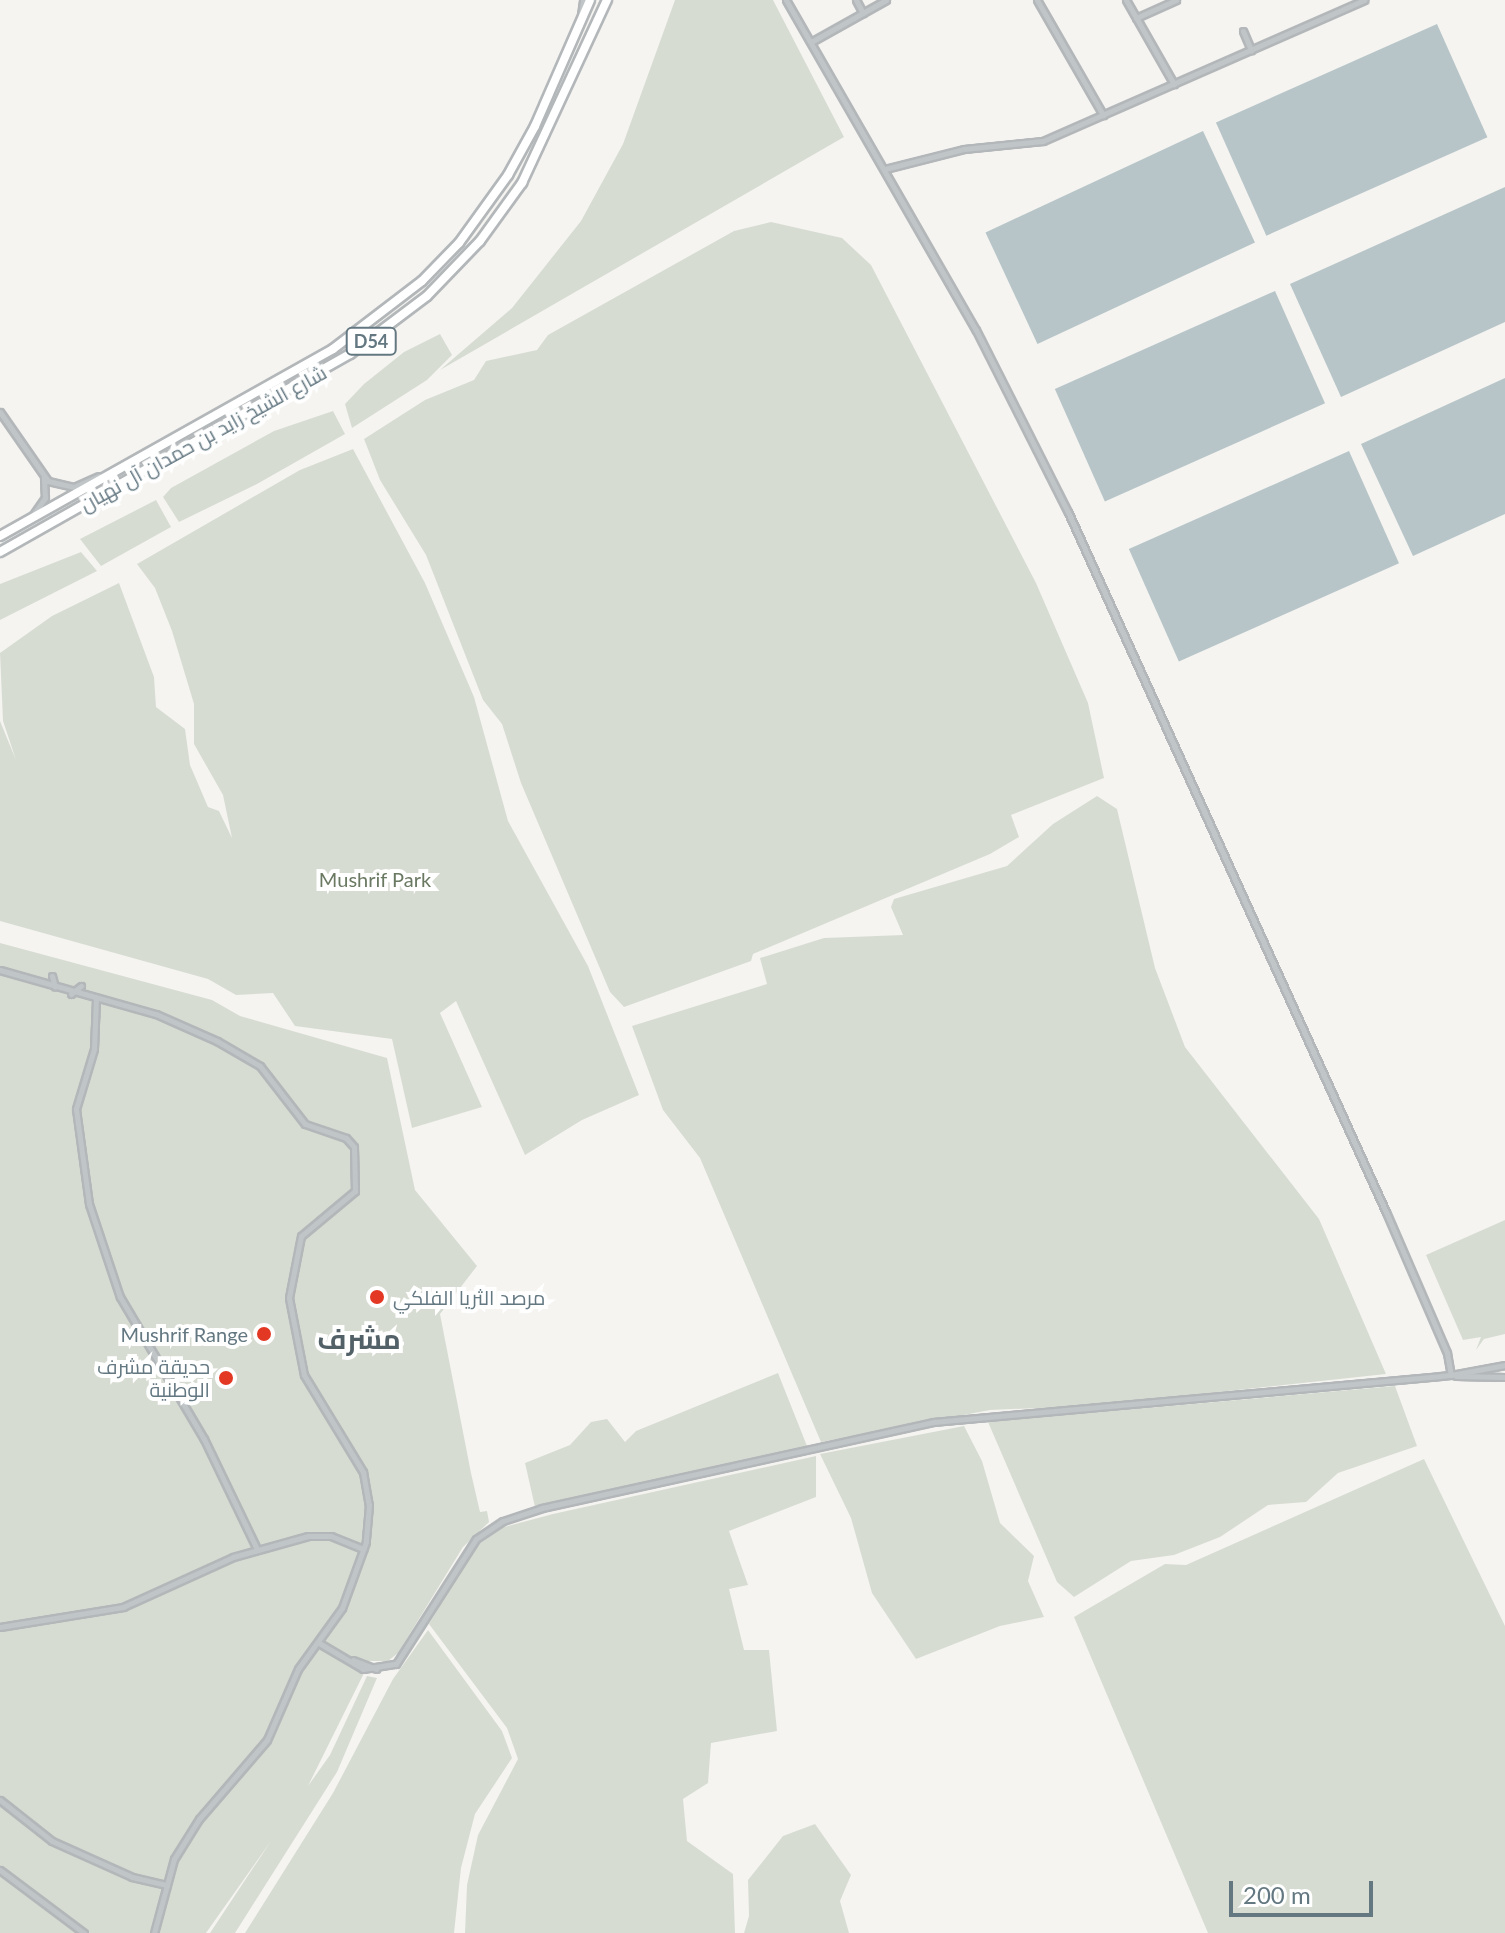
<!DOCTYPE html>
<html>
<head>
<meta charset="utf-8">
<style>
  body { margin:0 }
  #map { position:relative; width:1505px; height:1933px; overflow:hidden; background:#f5f4f1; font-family:Lato,Cairo,sans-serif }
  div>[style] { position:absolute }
  .green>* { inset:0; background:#d7dcd2 }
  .water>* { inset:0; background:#b7c5c8; transform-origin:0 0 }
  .roads { filter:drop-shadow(2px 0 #b3b7b9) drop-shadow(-2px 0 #b3b7b9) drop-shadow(0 2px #b3b7b9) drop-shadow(0 -2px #b3b7b9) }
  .minor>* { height:5px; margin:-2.5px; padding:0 2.5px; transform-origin:2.5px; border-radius:2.5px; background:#c0c5c7 }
  .trunk>* { height:8px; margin:-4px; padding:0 4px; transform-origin:4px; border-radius:4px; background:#fff }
  .dots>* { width:22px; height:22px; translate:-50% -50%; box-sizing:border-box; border:4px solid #fff; border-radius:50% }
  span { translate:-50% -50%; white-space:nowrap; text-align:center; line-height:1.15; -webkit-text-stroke:8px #fff; paint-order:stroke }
  .shield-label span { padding:2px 6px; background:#fff; border:2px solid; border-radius:6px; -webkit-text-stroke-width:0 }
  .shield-label { font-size:18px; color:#647882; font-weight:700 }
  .street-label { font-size:20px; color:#647882 }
  .park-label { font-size:20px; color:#6a7962 }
  .poi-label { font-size:20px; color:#647882 }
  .left { translate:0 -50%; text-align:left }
  .right { translate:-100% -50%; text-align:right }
  .district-label { font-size:28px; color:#526067; font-weight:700 }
  .scale { position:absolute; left:1229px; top:1881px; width:144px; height:36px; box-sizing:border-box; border:4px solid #647882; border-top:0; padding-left:10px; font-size:24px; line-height:28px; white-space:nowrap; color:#647882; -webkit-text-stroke:6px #fff; paint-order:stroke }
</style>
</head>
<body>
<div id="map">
  <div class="green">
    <div style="clip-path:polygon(675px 0,773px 0,844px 137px,440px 370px,512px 308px,581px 221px,623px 144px)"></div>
    <div style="clip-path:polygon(771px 222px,842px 238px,871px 265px,1036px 583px,1088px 703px,1104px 778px,1011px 815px,1019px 837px,990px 854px,753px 954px,751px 961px,624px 1007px,610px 992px,521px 783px,502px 724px,483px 700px,426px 555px,380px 480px,364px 439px,425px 400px,474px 380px,486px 361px,537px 350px,548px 335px,734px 231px)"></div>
    <div style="clip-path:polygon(440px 334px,452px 355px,427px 380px,352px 428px,345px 404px,364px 384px,404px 352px)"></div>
    <div style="clip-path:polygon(333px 411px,345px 434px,257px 484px,179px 522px,163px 497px,171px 488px,274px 431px)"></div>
    <div style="clip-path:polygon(353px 449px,425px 583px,474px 697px,508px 821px,588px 966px,639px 1095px,582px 1120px,525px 1155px,456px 1001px,440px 1013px,482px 1107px,412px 1128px,392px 1039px,295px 1026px,273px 993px,236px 995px,208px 979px,0 921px,0 721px,16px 760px,3px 721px,0 653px,52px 616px,119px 583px,154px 677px,156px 707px,185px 729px,190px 765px,208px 807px,219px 811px,232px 838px,223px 795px,194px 744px,194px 704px,172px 631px,155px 588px,137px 564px,300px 470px)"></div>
    <div style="clip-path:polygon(156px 500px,171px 527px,101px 566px,80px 539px)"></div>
    <div style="clip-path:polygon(81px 552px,97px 571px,0 620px,0 584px)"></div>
    <div style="clip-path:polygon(1097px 796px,1117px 809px,1155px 968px,1185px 1047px,1319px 1219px,1386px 1374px,1088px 1406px,990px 1410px,821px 1442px,700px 1158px,663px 1110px,632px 1026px,767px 984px,760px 958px,824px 938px,903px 935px,891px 907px,894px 899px,1007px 866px,1053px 824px)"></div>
    <div style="clip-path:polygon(0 943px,212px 1000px,240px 1016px,387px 1058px,415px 1190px,477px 1266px,440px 1314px,471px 1473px,480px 1512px,487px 1511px,489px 1522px,463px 1547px,398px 1653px,388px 1661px,370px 1661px,308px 1786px,330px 1755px,367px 1676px,377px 1678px,337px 1772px,235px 1933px,210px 1933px,271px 1841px,206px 1933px,0 1933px)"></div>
    <div style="clip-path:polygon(1505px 1220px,1505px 1334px,1484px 1339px,1476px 1350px,1481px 1337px,1463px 1340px,1426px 1255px)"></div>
    <div style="clip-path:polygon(778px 1373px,807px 1446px,535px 1507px,525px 1463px,570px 1445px,591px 1422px,607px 1419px,625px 1442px,636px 1431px)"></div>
    <div style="clip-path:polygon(1395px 1386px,1417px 1446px,1338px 1473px,1306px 1502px,1268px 1505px,1220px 1537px,1174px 1555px,1131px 1561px,1074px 1597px,1057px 1582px,988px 1422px)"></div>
    <div style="clip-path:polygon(964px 1426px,982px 1461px,1000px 1523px,1034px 1556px,1028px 1581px,1044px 1617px,1000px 1626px,916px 1659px,872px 1593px,851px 1518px,820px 1454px)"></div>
    <div style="clip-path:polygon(816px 1456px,816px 1497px,729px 1531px,748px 1585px,729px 1589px,744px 1650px,769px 1650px,777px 1731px,711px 1743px,708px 1783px,683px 1799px,687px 1841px,733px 1874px,735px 1933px,465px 1933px,467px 1885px,478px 1835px,518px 1759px,507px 1728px,429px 1624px,475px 1547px,504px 1527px,553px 1514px)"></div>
    <div style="clip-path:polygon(1424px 1459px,1505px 1626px,1505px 1933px,1208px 1933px,1074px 1617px,1165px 1564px,1186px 1565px)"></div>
    <div style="clip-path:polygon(428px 1630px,502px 1731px,512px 1758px,475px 1814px,461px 1868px,454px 1933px,245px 1933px,333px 1793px,393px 1679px)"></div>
    <div style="clip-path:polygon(815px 1824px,851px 1875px,840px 1901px,849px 1933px,744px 1933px,749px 1916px,748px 1880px,783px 1836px)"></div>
  </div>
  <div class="water">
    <div style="left:1437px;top:24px;width:124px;height:242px;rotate:66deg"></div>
    <div style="left:1203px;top:131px;width:123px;height:240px;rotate:65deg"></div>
    <div style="clip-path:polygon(1505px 187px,1505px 322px,1341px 397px,1290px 284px)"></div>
    <div style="left:1275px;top:291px;width:123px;height:241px;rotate:66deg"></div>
    <div style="clip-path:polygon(1505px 378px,1505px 514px,1413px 556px,1361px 444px)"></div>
    <div style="left:1349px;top:451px;width:123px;height:241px;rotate:66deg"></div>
  </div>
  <div class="roads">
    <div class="minor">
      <div style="left:786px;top:0;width:381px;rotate:60.1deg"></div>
      <div style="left:976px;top:330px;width:204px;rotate:63.2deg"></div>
      <div style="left:1068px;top:512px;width:769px;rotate:65.57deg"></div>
      <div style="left:1386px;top:1212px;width:154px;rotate:66.6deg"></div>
      <div style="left:1447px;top:1353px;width:22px;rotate:80deg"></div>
      <div style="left:856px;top:0;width:15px;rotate:62deg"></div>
      <div style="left:1037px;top:0;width:133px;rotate:60.1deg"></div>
      <div style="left:1126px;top:0;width:97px;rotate:60.3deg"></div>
      <div style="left:581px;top:15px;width:15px;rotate:-82deg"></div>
      <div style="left:1136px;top:18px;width:44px;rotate:-24.2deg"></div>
      <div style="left:1243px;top:31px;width:21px;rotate:67deg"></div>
      <div style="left:811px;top:42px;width:86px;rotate:-29.2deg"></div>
      <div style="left:885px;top:169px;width:81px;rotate:-14.2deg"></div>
      <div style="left:964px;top:149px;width:79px;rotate:-5.8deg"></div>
      <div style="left:1043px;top:141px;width:351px;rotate:-23.7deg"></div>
      <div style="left:0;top:412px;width:84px;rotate:55.2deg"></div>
      <div style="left:48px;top:481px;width:27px;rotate:13deg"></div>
      <div style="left:74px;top:487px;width:27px;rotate:-24deg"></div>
      <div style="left:33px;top:515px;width:21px;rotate:-55deg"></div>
      <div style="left:45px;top:498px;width:21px;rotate:-93deg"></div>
      <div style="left:0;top:970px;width:162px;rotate:15.8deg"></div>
      <div style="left:156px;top:1014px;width:67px;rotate:23.9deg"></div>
      <div style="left:217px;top:1041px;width:50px;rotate:30.2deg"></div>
      <div style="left:260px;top:1066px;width:73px;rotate:52.2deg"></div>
      <div style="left:305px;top:1124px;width:43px;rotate:18.9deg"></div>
      <div style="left:346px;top:1138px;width:12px;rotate:48deg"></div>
      <div style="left:354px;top:1147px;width:44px;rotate:88.7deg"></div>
      <div style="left:355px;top:1191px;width:70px;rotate:140.2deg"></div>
      <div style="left:301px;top:1236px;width:63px;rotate:101deg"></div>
      <div style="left:289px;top:1298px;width:78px;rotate:79deg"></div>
      <div style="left:304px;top:1375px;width:114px;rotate:58.7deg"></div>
      <div style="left:363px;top:1472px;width:34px;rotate:80deg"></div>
      <div style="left:369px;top:1505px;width:37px;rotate:95deg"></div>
      <div style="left:366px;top:1542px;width:70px;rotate:110deg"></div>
      <div style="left:342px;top:1608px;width:75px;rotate:125.8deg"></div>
      <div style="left:298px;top:1669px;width:77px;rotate:113.6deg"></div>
      <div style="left:267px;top:1740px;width:104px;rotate:130.7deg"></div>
      <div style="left:199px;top:1819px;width:47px;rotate:122deg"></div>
      <div style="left:174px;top:1859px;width:77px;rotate:105.1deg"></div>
      <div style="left:52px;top:976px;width:11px;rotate:75deg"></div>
      <div style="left:71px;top:994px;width:13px;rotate:-39deg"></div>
      <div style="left:96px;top:999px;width:50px;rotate:92.3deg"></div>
      <div style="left:94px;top:1049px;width:63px;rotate:106.7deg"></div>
      <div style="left:76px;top:1109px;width:96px;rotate:82.2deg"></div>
      <div style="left:89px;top:1204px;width:98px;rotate:71.6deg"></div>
      <div style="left:120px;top:1297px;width:165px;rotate:59.4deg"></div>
      <div style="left:204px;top:1439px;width:122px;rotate:64.3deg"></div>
      <div style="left:1456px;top:1376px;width:49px;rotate:1.2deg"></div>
      <div style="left:0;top:1627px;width:125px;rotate:-9.2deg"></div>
      <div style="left:123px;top:1607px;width:121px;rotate:-24.4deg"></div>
      <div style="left:233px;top:1557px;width:78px;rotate:-15.6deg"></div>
      <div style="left:308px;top:1536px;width:23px"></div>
      <div style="left:331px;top:1536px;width:35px;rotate:22deg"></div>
      <div style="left:319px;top:1643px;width:51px;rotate:30.6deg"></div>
      <div style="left:363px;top:1669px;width:33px;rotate:-9deg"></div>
      <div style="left:396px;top:1664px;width:148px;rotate:-57.4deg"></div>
      <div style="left:476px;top:1539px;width:32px;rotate:-34deg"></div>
      <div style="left:503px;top:1521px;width:41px;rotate:-18.4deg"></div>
      <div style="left:542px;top:1508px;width:400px;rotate:-12.4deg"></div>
      <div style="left:933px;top:1422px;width:520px;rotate:-5.18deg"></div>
      <div style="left:1451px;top:1375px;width:55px;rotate:-10.5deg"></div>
      <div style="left:353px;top:1660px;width:25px;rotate:21deg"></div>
      <div style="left:0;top:1800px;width:66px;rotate:38.3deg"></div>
      <div style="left:52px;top:1841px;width:88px;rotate:24.2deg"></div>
      <div style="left:132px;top:1877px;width:36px;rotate:13deg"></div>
      <div style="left:0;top:1870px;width:105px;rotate:36.9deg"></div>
    </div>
    <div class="trunk">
      <div style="left:0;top:536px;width:382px;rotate:-29.3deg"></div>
      <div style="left:333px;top:349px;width:112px;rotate:-37.4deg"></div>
      <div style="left:422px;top:281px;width:53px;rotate:-45.8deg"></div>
      <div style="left:459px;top:243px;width:84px;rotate:-54.2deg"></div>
      <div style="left:508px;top:175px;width:56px;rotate:-61.1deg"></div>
      <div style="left:535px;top:126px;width:137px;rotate:-66.4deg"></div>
      <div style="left:0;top:552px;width:402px;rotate:-29.5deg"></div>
      <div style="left:350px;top:354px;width:96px;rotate:-37deg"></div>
      <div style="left:427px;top:296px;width:76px;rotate:-46.1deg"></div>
      <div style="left:480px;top:241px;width:72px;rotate:-54.1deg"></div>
      <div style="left:522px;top:183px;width:202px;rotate:-65.1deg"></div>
    </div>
  </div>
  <div class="dots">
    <div style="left:377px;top:1297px;background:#e33823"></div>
    <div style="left:264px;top:1334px;background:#e33823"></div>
    <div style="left:226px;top:1378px;background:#e33823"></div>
  </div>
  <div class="shield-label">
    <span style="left:371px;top:341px">D54</span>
  </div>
  <div class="street-label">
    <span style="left:203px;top:438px;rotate:-29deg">شارع الشيخ زايد بن حمدان آل نهيان</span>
  </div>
  <div class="park-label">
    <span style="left:375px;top:879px">Mushrif Park</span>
  </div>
  <div class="poi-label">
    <span class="left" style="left:393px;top:1297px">مرصد الثريا الفلكي</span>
    <span class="right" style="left:248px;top:1334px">Mushrif Range</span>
    <span class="right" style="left:210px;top:1378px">حديقة مشرف<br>الوطنية</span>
  </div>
  <div class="district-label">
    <span style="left:359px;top:1338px">مشرف</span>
  </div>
  <div class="scale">200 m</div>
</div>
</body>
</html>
